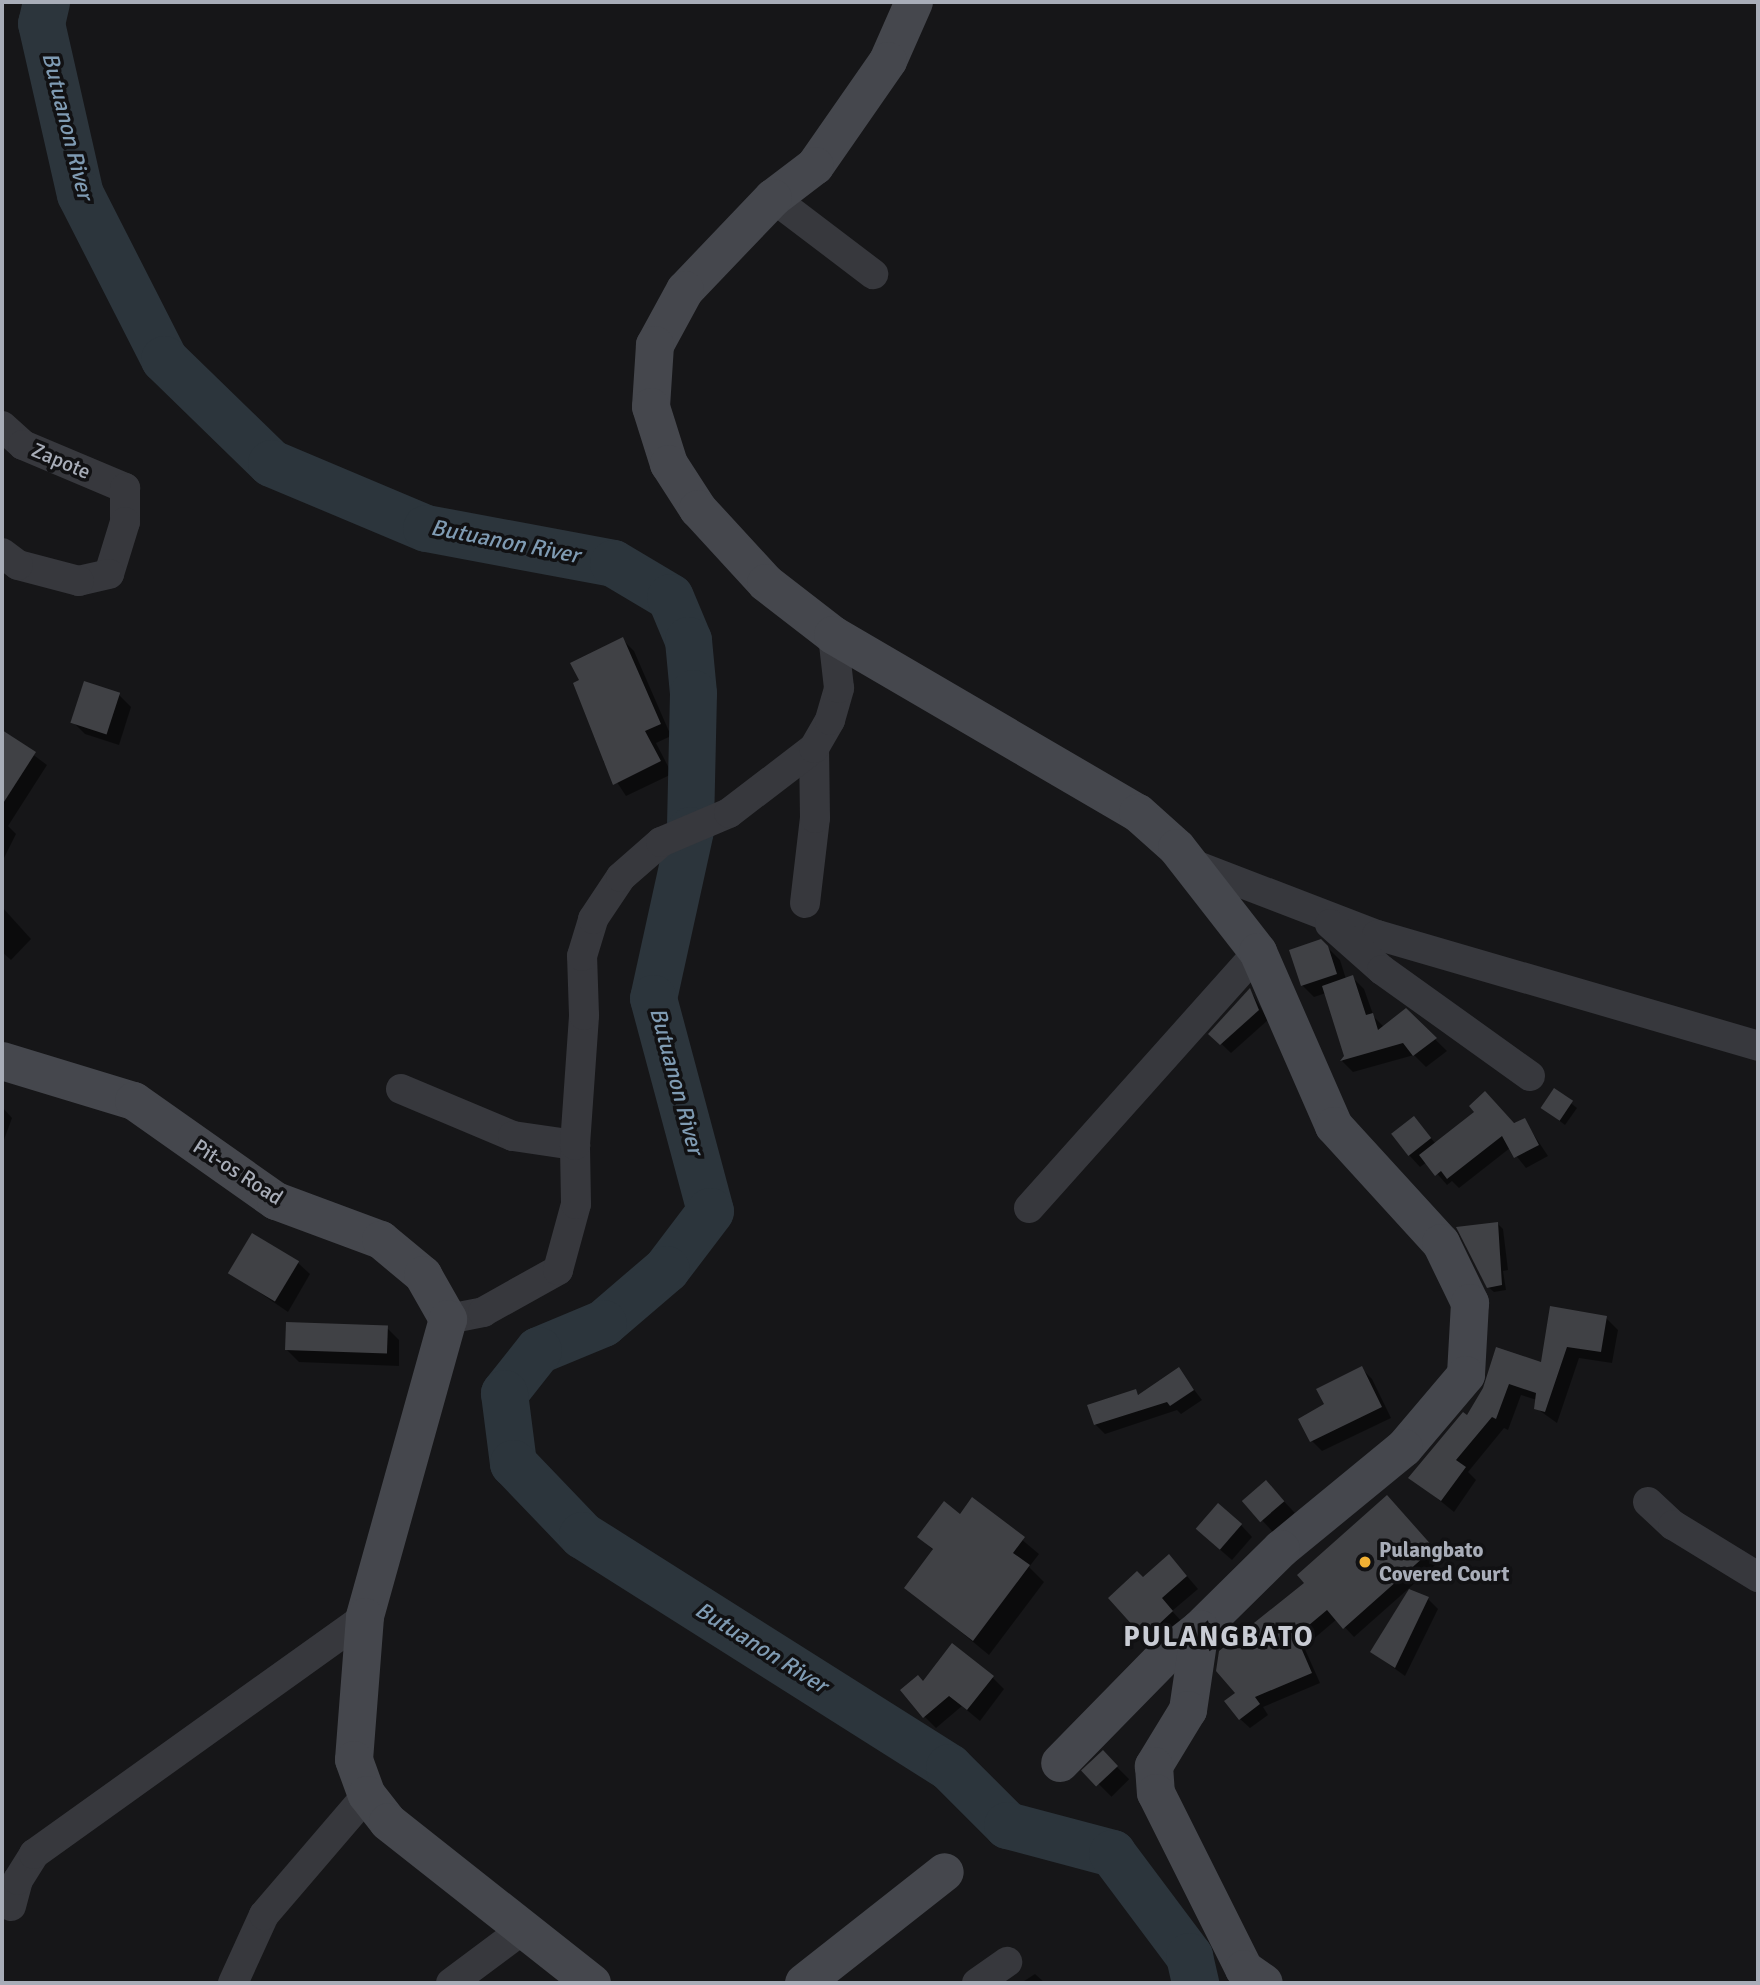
<!DOCTYPE html>
<html>
<head>
<meta charset="utf-8">
<style>
  body { margin:0 }
  #map { position:relative; width:1760px; height:1985px; overflow:hidden; background:#161618; font-family:Signika,sans-serif }
  div>[style] { position:absolute }
  .shadow>* { inset:0; background:#0007; transform-origin:0 0 }
  .river>* { height:47px; margin:-23.5px; padding:0 23.5px; transform-origin:23.5px; border-radius:23.5px; background:#2c353c }
  .building>* { inset:0; background:#404145; transform-origin:0 0 }
  .street>* { height:30px; margin:-15px; padding:0 15px; transform-origin:15px; border-radius:15px; background:#37383d }
  .secondary>* { height:38px; margin:-19px; padding:0 19px; transform-origin:19px; border-radius:19px; background:#45474d }
  .dots>* { width:19px; height:19px; translate:-50% -50%; box-sizing:border-box; border:4px solid #111113; border-radius:50% }
  span { translate:-50% -50%; white-space:nowrap; text-align:center; line-height:1.15; -webkit-text-stroke:7px #111113; paint-order:stroke }
  .street-label { font-size:21px; color:#a8adb8 }
  .poi-label { font-size:21px; color:#a8adb8; font-weight:700 }
  .left { translate:0 -50%; text-align:left }
  .water-label { font-size:23px; color:#7f9bb3; font-style:italic }
  .district-label { font-size:28px; color:#c9ccd4; font-weight:700; letter-spacing:2px }
  .frame { position:absolute; inset:0; border:4px solid #a8adb8; pointer-events:none }
</style>
</head>
<body>
<div id="map">
  <div class="shadow">
    <div style="clip-path:polygon(622px 639px,634px 651px,671px 736px,656px 743px,672px 774px,626px 796px,603px 761px,607px 759px,581px 680px)"></div>
    <div style="clip-path:polygon(119px 695px,131px 707px,119px 745px,85px 734px,73px 722px)"></div>
    <div style="clip-path:polygon(8px 736px,47px 765px,8px 826px,16px 834px,2px 862px,2px 746px)"></div>
    <div style="clip-path:polygon(2px 907px,31px 939px,11px 960px,2px 952px)"></div>
    <div style="clip-path:polygon(1327px 947px,1340px 960px,1346px 979px,1352px 977px,1364px 989px,1374px 1017px,1384px 1027px,1406px 1011px,1447px 1051px,1426px 1067px,1414px 1055px,1353px 1072px,1342px 1061px,1346px 1057px,1326px 993px,1314px 997px,1302px 985px)"></div>
    <div style="clip-path:polygon(1250px 990px,1268px 1020px,1231px 1053px,1211px 1034px)"></div>
    <div style="clip-path:polygon(1554px 1090px,1577px 1108px,1565px 1125px,1548px 1112px)"></div>
    <div style="clip-path:polygon(2px 1107px,12px 1118px,2px 1145px)"></div>
    <div style="clip-path:polygon(1414px 1119px,1436px 1144px,1524px 1120px,1548px 1156px,1526px 1168px,1510px 1148px,1459px 1188px,1452px 1181px,1447px 1185px,1427px 1162px,1420px 1167px,1409px 1155px)"></div>
    <div style="clip-path:polygon(1498px 1224px,1503px 1229px,1508px 1270px,1503px 1271px,1506px 1290px,1494px 1292px,1488px 1287px)"></div>
    <div style="clip-path:polygon(298px 1263px,310px 1274px,288px 1312px,231px 1273px)"></div>
    <div style="clip-path:polygon(1606px 1318px,1618px 1330px,1612px 1363px,1579px 1358px,1557px 1423px,1536px 1408px,1537px 1400px,1521px 1395px,1508px 1430px,1504px 1428px,1468px 1472px,1476px 1480px,1454px 1512px,1411px 1477px,1467px 1418px,1485px 1389px,1543px 1364px)"></div>
    <div style="clip-path:polygon(387px 1328px,399px 1340px,399px 1366px,299px 1362px,287px 1350px)"></div>
    <div style="clip-path:polygon(1361px 1368px,1372px 1379px,1391px 1418px,1322px 1451px,1312px 1441px,1326px 1405px)"></div>
    <div style="clip-path:polygon(1179px 1370px,1202px 1400px,1181px 1414px,1177px 1410px,1105px 1434px,1095px 1424px,1135px 1391px,1140px 1396px)"></div>
    <div style="left:1266px;top:1482px;width:42px;height:29px;rotate:47deg"></div>
    <div style="clip-path:polygon(973px 1499px,1039px 1554px,1029px 1567px,1044px 1582px,989px 1655px,906px 1587px,934px 1551px,919px 1537px,960px 1516px)"></div>
    <div style="clip-path:polygon(1397px 1507px,1442px 1559px,1354px 1637px,1337px 1619px,1304px 1647px,1320px 1683px,1263px 1707px,1268px 1715px,1250px 1728px,1240px 1719px,1237px 1693px)"></div>
    <div style="clip-path:polygon(1241px 1525px,1252px 1537px,1232px 1560px,1210px 1541px)"></div>
    <div style="clip-path:polygon(1181px 1569px,1198px 1589px,1172px 1611px,1184px 1624px,1157px 1648px,1145px 1636px,1143px 1579px)"></div>
    <div style="clip-path:polygon(1428px 1599px,1438px 1609px,1405px 1676px,1372px 1652px)"></div>
    <div style="clip-path:polygon(992px 1677px,1004px 1689px,980px 1721px,962px 1706px,936px 1728px,924px 1716px,923px 1683px)"></div>
    <div style="left:1103px;top:1753px;width:37px;height:25px;rotate:45deg"></div>
    <div style="clip-path:polygon(1035px 1974px,1045px 1983px,1021px 1983px)"></div>
  </div>
  <div class="river">
    <div style="left:46px;top:2px;width:22px;rotate:103deg"></div>
    <div style="left:41px;top:23px;width:175px;rotate:77.2deg"></div>
    <div style="left:80px;top:194px;width:185px;rotate:63deg"></div>
    <div style="left:164px;top:359px;width:149px;rotate:44.2deg"></div>
    <div style="left:271px;top:463px;width:168px;rotate:22.8deg"></div>
    <div style="left:426px;top:528px;width:190px;rotate:10.6deg"></div>
    <div style="left:613px;top:563px;width:66px;rotate:30.8deg"></div>
    <div style="left:670px;top:597px;width:47px;rotate:67.3deg"></div>
    <div style="left:688px;top:640px;width:53px;rotate:84.6deg"></div>
    <div style="left:693px;top:693px;width:137px;rotate:91.3deg"></div>
    <div style="left:690px;top:830px;width:172px;rotate:102.4deg"></div>
    <div style="left:653px;top:998px;width:220px;rotate:75deg"></div>
    <div style="left:710px;top:1211px;width:73px;rotate:127.2deg"></div>
    <div style="left:666px;top:1269px;width:83px;rotate:139.4deg"></div>
    <div style="left:603px;top:1323px;width:70px;rotate:157.4deg"></div>
    <div style="left:538px;top:1350px;width:55px;rotate:128.3deg"></div>
    <div style="left:504px;top:1393px;width:71px;rotate:82.7deg"></div>
    <div style="left:513px;top:1463px;width:100px;rotate:46.2deg"></div>
    <div style="left:582px;top:1535px;width:434px;rotate:32.3deg"></div>
    <div style="left:949px;top:1767px;width:82px;rotate:45deg"></div>
    <div style="left:1007px;top:1825px;width:109px;rotate:14.9deg"></div>
    <div style="left:1112px;top:1853px;width:129px;rotate:53.2deg"></div>
    <div style="left:1189px;top:1956px;width:28px;rotate:77deg"></div>
  </div>
  <div class="building">
    <div style="clip-path:polygon(623px 637px,661px 724px,645px 731px,661px 761px,613px 785px,573px 683px,579px 680px,570px 663px)"></div>
    <div style="left:84px;top:681px;width:38px;height:44px;rotate:18deg"></div>
    <div style="clip-path:polygon(2px 730px,36px 752px,2px 805px)"></div>
    <div style="clip-path:polygon(1321px 939px,1328px 946px,1337px 974px,1301px 986px,1289px 950px)"></div>
    <div style="clip-path:polygon(1353px 975px,1366px 1015px,1373px 1013px,1378px 1030px,1406px 1008px,1437px 1038px,1413px 1056px,1403px 1043px,1340px 1061px,1344px 1056px,1322px 986px)"></div>
    <div style="clip-path:polygon(1250px 988px,1259px 1010px,1220px 1045px,1208px 1034px)"></div>
    <div style="left:1554px;top:1088px;width:23px;height:24px;rotate:34deg"></div>
    <div style="clip-path:polygon(1485px 1091px,1514px 1123px,1525px 1118px,1539px 1145px,1514px 1158px,1502px 1136px,1447px 1179px,1441px 1171px,1435px 1176px,1419px 1155px,1474px 1112px,1469px 1106px)"></div>
    <div style="left:1414px;top:1116px;width:28px;height:29px;rotate:52deg"></div>
    <div style="clip-path:polygon(1498px 1222px,1502px 1285px,1487px 1288px,1456px 1227px)"></div>
    <div style="left:252px;top:1233px;width:55px;height:47px;rotate:31deg"></div>
    <div style="clip-path:polygon(1550px 1306px,1607px 1316px,1601px 1352px,1567px 1347px,1545px 1412px,1534px 1409px,1536px 1393px,1509px 1384px,1496px 1419px,1492px 1417px,1456px 1460px,1466px 1467px,1441px 1501px,1408px 1478px,1463px 1412px,1467px 1415px,1483px 1388px,1496px 1347px,1541px 1362px)"></div>
    <div style="left:286px;top:1322px;width:102px;height:28px;rotate:2deg"></div>
    <div style="clip-path:polygon(1362px 1366px,1382px 1407px,1310px 1442px,1298px 1419px,1324px 1404px,1316px 1389px)"></div>
    <div style="clip-path:polygon(1179px 1367px,1194px 1390px,1170px 1406px,1167px 1402px,1094px 1425px,1087px 1405px,1136px 1389px,1138px 1395px)"></div>
    <div style="left:1266px;top:1480px;width:28px;height:32px;rotate:49deg"></div>
    <div style="clip-path:polygon(1387px 1495px,1434px 1548px,1343px 1629px,1327px 1610px,1296px 1636px,1312px 1673px,1255px 1697px,1260px 1704px,1239px 1720px,1224px 1701px,1235px 1693px,1216px 1671px,1219px 1651px,1304px 1583px,1297px 1575px)"></div>
    <div style="clip-path:polygon(972px 1497px,1025px 1537px,1013px 1553px,1030px 1565px,973px 1641px,904px 1588px,933px 1549px,917px 1537px,944px 1501px,960px 1514px)"></div>
    <div style="left:1218px;top:1503px;width:32px;height:34px;rotate:41deg"></div>
    <div style="clip-path:polygon(1169px 1554px,1187px 1576px,1162px 1598px,1173px 1611px,1144px 1638px,1108px 1598px,1137px 1571px,1143px 1577px)"></div>
    <div style="clip-path:polygon(1409px 1589px,1429px 1597px,1395px 1668px,1370px 1652px)"></div>
    <div style="clip-path:polygon(952px 1643px,994px 1676px,967px 1710px,949px 1696px,923px 1718px,900px 1690px,918px 1675px,923px 1681px)"></div>
    <div style="left:1103px;top:1750px;width:22px;height:30px;rotate:47deg"></div>
  </div>
  <div class="street">
    <div style="left:773px;top:198px;width:126px;rotate:37.2deg"></div>
    <div style="left:2px;top:426px;width:28px;rotate:42deg"></div>
    <div style="left:23px;top:445px;width:111px;rotate:22.9deg"></div>
    <div style="left:125px;top:488px;width:34px;rotate:90deg"></div>
    <div style="left:125px;top:522px;width:54px;rotate:107.1deg"></div>
    <div style="left:109px;top:574px;width:31px;rotate:167deg"></div>
    <div style="left:79px;top:581px;width:63px;rotate:-165.3deg"></div>
    <div style="left:18px;top:565px;width:20px;rotate:-143deg"></div>
    <div style="left:1192px;top:864px;width:198px;rotate:21deg"></div>
    <div style="left:1377px;top:935px;width:397px;rotate:16.2deg"></div>
    <div style="left:805px;top:903px;width:86px;rotate:-83.3deg"></div>
    <div style="left:815px;top:818px;width:70px;rotate:-90.8deg"></div>
    <div style="left:1330px;top:924px;width:69px;rotate:41.5deg"></div>
    <div style="left:1382px;top:970px;width:182px;rotate:35.6deg"></div>
    <div style="left:401px;top:1089px;width:121px;rotate:22.8deg"></div>
    <div style="left:513px;top:1136px;width:63px;rotate:8.3deg"></div>
    <div style="left:1029px;top:1208px;width:343px;rotate:-48.2deg"></div>
    <div style="left:448px;top:1319px;width:36px;rotate:-11deg"></div>
    <div style="left:483px;top:1312px;width:86px;rotate:-29.2deg"></div>
    <div style="left:558px;top:1270px;width:68px;rotate:-74.7deg"></div>
    <div style="left:576px;top:1204px;width:59px;rotate:-91deg"></div>
    <div style="left:575px;top:1145px;width:130px;rotate:-86deg"></div>
    <div style="left:584px;top:1015px;width:59px;rotate:-91.9deg"></div>
    <div style="left:582px;top:956px;width:39px;rotate:-73deg"></div>
    <div style="left:593px;top:919px;width:50px;rotate:-56.3deg"></div>
    <div style="left:621px;top:877px;width:53px;rotate:-41.2deg"></div>
    <div style="left:661px;top:842px;width:74px;rotate:-23.1deg"></div>
    <div style="left:729px;top:813px;width:107px;rotate:-37.4deg"></div>
    <div style="left:814px;top:748px;width:32px;rotate:-60deg"></div>
    <div style="left:830px;top:720px;width:33px;rotate:-74deg"></div>
    <div style="left:839px;top:688px;width:53px;rotate:-96.5deg"></div>
    <div style="left:1648px;top:1502px;width:34px;rotate:43deg"></div>
    <div style="left:1673px;top:1525px;width:100px;rotate:31.5deg"></div>
    <div style="left:11px;top:1906px;width:27px;rotate:-75deg"></div>
    <div style="left:18px;top:1880px;width:31px;rotate:-58deg"></div>
    <div style="left:34px;top:1854px;width:407px;rotate:-35.6deg"></div>
    <div style="left:233px;top:1983px;width:75px;rotate:-65.5deg"></div>
    <div style="left:264px;top:1915px;width:158px;rotate:-49.4deg"></div>
    <div style="left:451px;top:1983px;width:89px;rotate:-36.7deg"></div>
    <div style="left:977px;top:1983px;width:37px;rotate:-35deg"></div>
  </div>
  <div class="secondary">
    <div style="left:914px;top:2px;width:64px;rotate:113.8deg"></div>
    <div style="left:888px;top:61px;width:128px;rotate:124.8deg"></div>
    <div style="left:815px;top:166px;width:53px;rotate:142.7deg"></div>
    <div style="left:773px;top:198px;width:127px;rotate:133.7deg"></div>
    <div style="left:685px;top:290px;width:63px;rotate:118.6deg"></div>
    <div style="left:655px;top:345px;width:62px;rotate:93.7deg"></div>
    <div style="left:651px;top:407px;width:60px;rotate:72.5deg"></div>
    <div style="left:669px;top:464px;width:54px;rotate:57.2deg"></div>
    <div style="left:698px;top:509px;width:100px;rotate:47.4deg"></div>
    <div style="left:766px;top:583px;width:85px;rotate:37.8deg"></div>
    <div style="left:833px;top:635px;width:353px;rotate:30.3deg"></div>
    <div style="left:1138px;top:813px;width:52px;rotate:41.9deg"></div>
    <div style="left:1177px;top:848px;width:132px;rotate:52.1deg"></div>
    <div style="left:1258px;top:952px;width:190px;rotate:66.4deg"></div>
    <div style="left:1334px;top:1126px;width:159px;rotate:47.6deg"></div>
    <div style="left:1441px;top:1243px;width:67px;rotate:64.2deg"></div>
    <div style="left:1470px;top:1303px;width:72px;rotate:93.2deg"></div>
    <div style="left:1466px;top:1375px;width:96px;rotate:130.3deg"></div>
    <div style="left:1404px;top:1448px;width:159px;rotate:140.6deg"></div>
    <div style="left:1281px;top:1549px;width:114px;rotate:135.4deg"></div>
    <div style="left:1200px;top:1629px;width:47px;rotate:141.9deg"></div>
    <div style="left:1163px;top:1658px;width:147px;rotate:134.4deg"></div>
    <div style="left:2px;top:1061px;width:138px;rotate:16.9deg"></div>
    <div style="left:134px;top:1101px;width:174px;rotate:35.2deg"></div>
    <div style="left:276px;top:1201px;width:112px;rotate:20.4deg"></div>
    <div style="left:381px;top:1240px;width:55px;rotate:39.8deg"></div>
    <div style="left:423px;top:1275px;width:51px;rotate:60.4deg"></div>
    <div style="left:448px;top:1319px;width:309px;rotate:105.6deg"></div>
    <div style="left:365px;top:1617px;width:143px;rotate:94.4deg"></div>
    <div style="left:354px;top:1760px;width:37px;rotate:70deg"></div>
    <div style="left:367px;top:1795px;width:34px;rotate:52deg"></div>
    <div style="left:388px;top:1822px;width:260px;rotate:38.3deg"></div>
    <div style="left:1200px;top:1629px;width:82px;rotate:98.4deg"></div>
    <div style="left:1188px;top:1710px;width:66px;rotate:121.3deg"></div>
    <div style="left:1154px;top:1766px;width:27px;rotate:86deg"></div>
    <div style="left:1156px;top:1793px;width:197px;rotate:63.4deg"></div>
    <div style="left:1244px;top:1969px;width:24px;rotate:35deg"></div>
    <div style="left:804px;top:1983px;width:179px;rotate:-38.2deg"></div>
  </div>
  <div class="dots">
    <div style="left:1365px;top:1562px;background:#f2b134"></div>
  </div>
  <div class="street-label">
    <span style="left:61px;top:461px;rotate:23deg">Zapote</span>
    <span style="left:238px;top:1172px;rotate:33deg">Pit-os Road</span>
  </div>
  <div class="poi-label">
    <span class="left" style="left:1379px;top:1562px">Pulangbato<br>Covered Court</span>
  </div>
  <div class="water-label">
    <span style="left:67px;top:126px;rotate:76deg">Butuanon River</span>
    <span style="left:505px;top:542px;rotate:11deg">Butuanon River</span>
    <span style="left:676px;top:1081px;rotate:75deg">Butuanon River</span>
    <span style="left:761px;top:1648px;rotate:32deg">Butuanon River</span>
  </div>
  <div class="district-label">
    <span style="left:1219px;top:1637px">PULANGBATO</span>
  </div>
  <div class="frame"></div>
</div>
</body>
</html>
